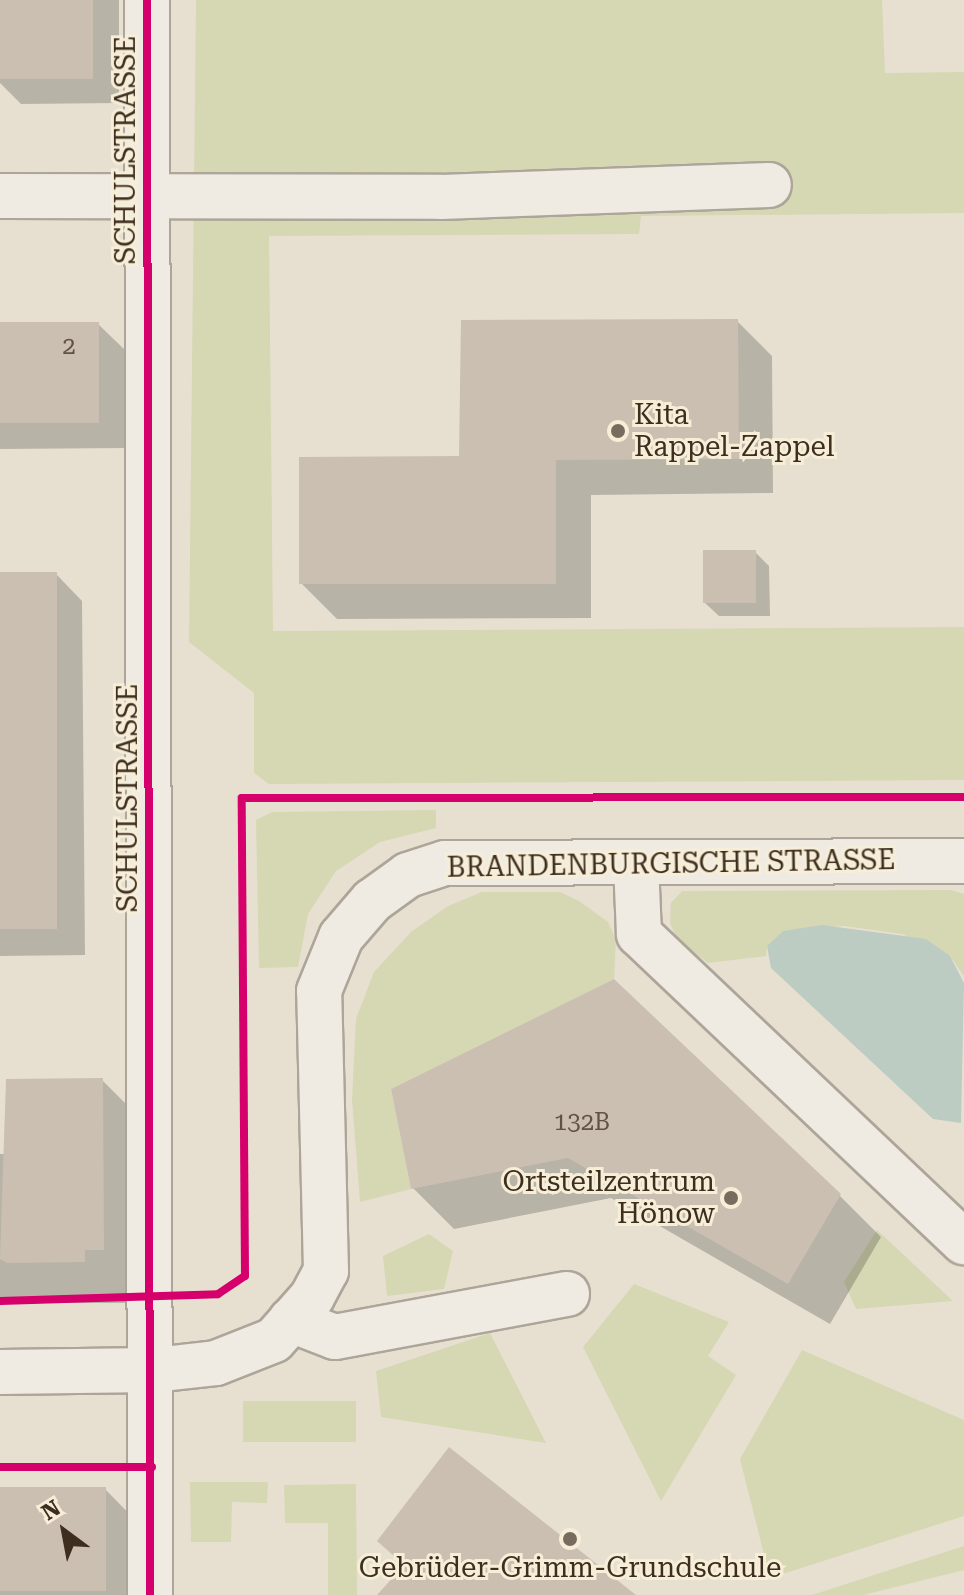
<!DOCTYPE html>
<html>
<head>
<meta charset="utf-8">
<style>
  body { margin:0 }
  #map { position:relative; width:964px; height:1595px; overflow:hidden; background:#e7e0d1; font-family:"Roboto Serif",serif }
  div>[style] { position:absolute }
  .green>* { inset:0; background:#d6d7b3; transform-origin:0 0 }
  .water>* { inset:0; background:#bcccc2 }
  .shadow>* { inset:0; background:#0003 }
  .building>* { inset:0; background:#cbbfb2; transform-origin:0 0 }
  .roads { filter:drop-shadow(2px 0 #ada599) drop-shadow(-2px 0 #ada599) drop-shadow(0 2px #ada599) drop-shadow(0 -2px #ada599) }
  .minor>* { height:44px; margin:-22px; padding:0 22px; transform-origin:22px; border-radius:22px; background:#efebe3 }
  .cycleway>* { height:8px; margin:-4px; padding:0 4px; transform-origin:4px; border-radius:4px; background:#d6006c }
  .dots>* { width:22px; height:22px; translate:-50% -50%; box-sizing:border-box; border:4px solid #f7eed8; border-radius:50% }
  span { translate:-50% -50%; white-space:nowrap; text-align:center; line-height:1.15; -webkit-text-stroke:6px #f7eed8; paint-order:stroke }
  .number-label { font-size:24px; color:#605244 }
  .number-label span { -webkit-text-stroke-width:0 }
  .street-label { font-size:28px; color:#3d2e20 }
  .poi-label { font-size:28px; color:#3d2e20 }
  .left { translate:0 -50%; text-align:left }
  .right { translate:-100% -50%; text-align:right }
  .north { position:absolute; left:24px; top:1491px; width:80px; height:80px; -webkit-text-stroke:6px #f7eed8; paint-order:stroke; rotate:328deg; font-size:22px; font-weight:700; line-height:32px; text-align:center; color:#3d2e20 }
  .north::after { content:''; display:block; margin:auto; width:28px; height:36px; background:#3d2e20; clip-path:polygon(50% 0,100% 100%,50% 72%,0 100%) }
</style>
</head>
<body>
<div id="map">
  <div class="green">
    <div style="clip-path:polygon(196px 0,882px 0,885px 73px,964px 72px,964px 213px,641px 216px,639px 234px,269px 236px,273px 631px,964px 627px,964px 780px,269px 784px,254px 773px,254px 693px,189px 642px)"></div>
    <div style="clip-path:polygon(436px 810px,436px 828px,380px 842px,336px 871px,308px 914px,298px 967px,259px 968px,256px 820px,272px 812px)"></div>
    <div style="clip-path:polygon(951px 890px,964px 894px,964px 976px,950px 956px,902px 934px,844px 926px,783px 931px,767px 946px,766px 956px,708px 963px,677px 939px,670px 923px,671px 903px,682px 891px)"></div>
    <div style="clip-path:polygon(482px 892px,560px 892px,579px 901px,608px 922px,616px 940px,614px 979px,391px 1089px,411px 1189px,360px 1202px,352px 1100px,356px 1019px,374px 972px,411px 932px,448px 906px)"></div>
    <div style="clip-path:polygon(877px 1230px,953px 1301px,856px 1309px,844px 1282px)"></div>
    <div style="clip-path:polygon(429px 1234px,453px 1251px,444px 1289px,387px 1296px,383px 1256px)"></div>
    <div style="clip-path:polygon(634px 1284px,729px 1322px,708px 1356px,736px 1375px,661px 1501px,583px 1347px)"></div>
    <div style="clip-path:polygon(490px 1333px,546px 1443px,381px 1417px,376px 1371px)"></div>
    <div style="clip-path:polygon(802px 1350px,964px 1420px,964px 1516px,770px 1578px,740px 1459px)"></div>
    <div style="left:243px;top:1401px;width:113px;height:41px"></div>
    <div style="clip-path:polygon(190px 1482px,268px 1482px,267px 1503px,232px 1502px,231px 1542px,191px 1542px)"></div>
    <div style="clip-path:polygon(356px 1484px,357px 1595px,328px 1595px,328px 1523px,285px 1523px,284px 1485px)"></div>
    <div style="clip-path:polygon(964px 1546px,964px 1570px,863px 1595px,812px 1595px)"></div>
  </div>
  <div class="water">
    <div style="clip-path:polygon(822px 925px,926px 939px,950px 956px,964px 983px,961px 1123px,933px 1119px,771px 968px,767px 946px,783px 931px)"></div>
  </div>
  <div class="shadow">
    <div style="clip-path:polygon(0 0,119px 0,119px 103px,21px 104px,0 83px)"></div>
    <div style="clip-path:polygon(737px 321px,772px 356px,773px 493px,591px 495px,591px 618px,337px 619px,301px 583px,461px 458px)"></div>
    <div style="clip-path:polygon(0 324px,98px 324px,125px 350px,126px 448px,0 449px)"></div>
    <div style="clip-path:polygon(755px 552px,769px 566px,770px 616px,719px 616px,705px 603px)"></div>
    <div style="clip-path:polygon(56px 574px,82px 601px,85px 955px,0 956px,0 575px)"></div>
    <div style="clip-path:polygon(102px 1080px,143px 1121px,145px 1290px,126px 1290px,125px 1303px,0 1303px,0 1154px,8px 1154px)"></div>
    <div style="clip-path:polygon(393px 1090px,839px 1195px,881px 1237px,830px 1324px,611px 1198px,454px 1229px,413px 1188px)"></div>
    <div style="clip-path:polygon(105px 1489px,146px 1531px,147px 1595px,0 1595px,0 1490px)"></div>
  </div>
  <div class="building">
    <div style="left:0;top:0;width:93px;height:79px"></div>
    <div style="clip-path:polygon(738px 319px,739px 459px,556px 460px,556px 584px,299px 584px,299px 457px,459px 456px,461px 320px)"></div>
    <div style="left:0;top:322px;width:99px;height:101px"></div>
    <div style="left:703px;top:550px;width:53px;height:53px"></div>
    <div style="left:57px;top:572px;width:357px;height:57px;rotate:90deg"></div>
    <div style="clip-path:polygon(614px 979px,841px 1194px,788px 1284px,568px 1158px,411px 1189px,391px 1089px)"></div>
    <div style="clip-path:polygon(103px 1078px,104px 1250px,85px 1250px,85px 1262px,7px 1263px,0 1259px,6px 1079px)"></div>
    <div style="clip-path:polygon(449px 1447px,636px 1595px,377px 1595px,404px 1565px,377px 1541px)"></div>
    <div style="left:0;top:1487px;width:106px;height:104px"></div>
  </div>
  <div class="roads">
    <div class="minor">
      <div style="left:147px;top:0;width:1595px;rotate:89.89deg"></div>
      <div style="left:0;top:196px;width:441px;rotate:0.1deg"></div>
      <div style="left:441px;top:197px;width:328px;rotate:-2.1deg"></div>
      <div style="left:636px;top:863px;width:71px;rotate:87.6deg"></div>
      <div style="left:639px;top:934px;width:448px;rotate:43.5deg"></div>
      <div style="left:291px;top:1320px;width:47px;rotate:21.1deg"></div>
      <div style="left:335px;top:1337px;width:236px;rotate:-10.5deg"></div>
      <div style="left:0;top:1372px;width:154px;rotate:-0.7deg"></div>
      <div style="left:154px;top:1370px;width:62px;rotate:-6.4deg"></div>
      <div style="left:216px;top:1363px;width:62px;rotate:-21.6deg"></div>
      <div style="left:274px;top:1340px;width:57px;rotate:-48.5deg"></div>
      <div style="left:312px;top:1297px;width:30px;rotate:-62deg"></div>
      <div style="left:326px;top:1271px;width:280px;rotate:-91.4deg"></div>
      <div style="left:319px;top:991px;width:58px;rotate:-67.8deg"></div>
      <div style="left:341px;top:937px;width:48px;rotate:-49.3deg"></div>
      <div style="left:372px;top:901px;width:44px;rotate:-35.8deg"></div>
      <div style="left:408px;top:875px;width:39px;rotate:-18deg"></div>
      <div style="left:445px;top:863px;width:519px;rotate:-0.22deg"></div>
    </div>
  </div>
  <div class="cycleway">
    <div style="left:147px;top:0;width:1595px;rotate:89.89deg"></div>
    <div style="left:0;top:1301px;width:218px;rotate:-1.8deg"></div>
    <div style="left:218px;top:1294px;width:32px;rotate:-34deg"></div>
    <div style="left:245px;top:1276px;width:478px;rotate:-90.4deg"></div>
    <div style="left:242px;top:798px;width:722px;rotate:-0.08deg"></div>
    <div style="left:0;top:1467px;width:152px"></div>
  </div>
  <div class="dots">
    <div style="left:618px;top:431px;background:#786c5e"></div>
    <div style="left:731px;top:1198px;background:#786c5e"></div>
    <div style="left:570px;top:1539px;background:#786c5e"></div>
  </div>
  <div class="number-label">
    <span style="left:69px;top:347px">2</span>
    <span style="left:582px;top:1123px">132B</span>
  </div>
  <div class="street-label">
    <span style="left:126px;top:150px;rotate:-90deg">SCHULSTRASSE</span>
    <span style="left:128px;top:798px;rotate:-90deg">SCHULSTRASSE</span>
    <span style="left:671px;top:864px;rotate:-1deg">BRANDENBURGISCHE STRASSE</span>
  </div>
  <div class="poi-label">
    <span class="left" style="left:634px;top:431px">Kita<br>Rappel-Zappel</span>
    <span class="right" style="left:715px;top:1198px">Ortsteilzentrum<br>Hönow</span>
    <span style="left:570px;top:1568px">Gebrüder-Grimm-Grundschule</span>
  </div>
  <div class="north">N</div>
</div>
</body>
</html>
